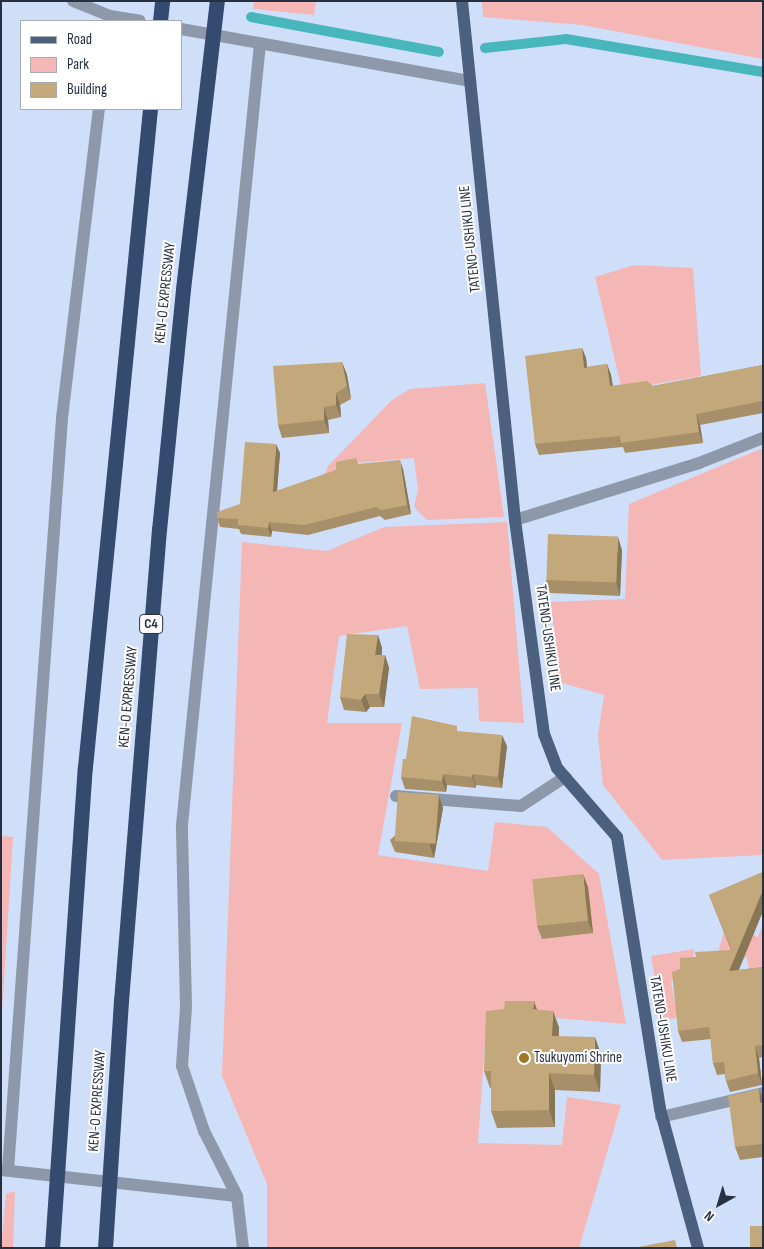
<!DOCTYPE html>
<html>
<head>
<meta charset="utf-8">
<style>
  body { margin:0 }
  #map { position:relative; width:764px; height:1249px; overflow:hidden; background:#cfdffa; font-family:"Sofia Sans Condensed",sans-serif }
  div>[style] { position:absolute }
  .green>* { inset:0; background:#f5b7b5 }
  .stream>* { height:10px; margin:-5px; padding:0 5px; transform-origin:5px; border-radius:5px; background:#48b6bd }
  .minor>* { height:12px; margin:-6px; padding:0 6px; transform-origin:6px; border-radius:6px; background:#8d99ab }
  .major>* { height:12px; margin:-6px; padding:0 6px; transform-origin:6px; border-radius:6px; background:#4b5f7f }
  .highway>* { height:15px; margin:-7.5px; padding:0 7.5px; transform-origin:7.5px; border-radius:7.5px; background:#344a6f }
  .highway-bridge>* { height:15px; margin:-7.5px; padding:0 7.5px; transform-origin:7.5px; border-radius:7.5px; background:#344a6f }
  .wall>* { inset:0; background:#a79069 }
  .shaded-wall>* { inset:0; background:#887655 }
  .building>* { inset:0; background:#c2a87a; transform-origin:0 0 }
  .dots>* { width:14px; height:14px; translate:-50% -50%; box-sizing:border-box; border:2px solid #fff; border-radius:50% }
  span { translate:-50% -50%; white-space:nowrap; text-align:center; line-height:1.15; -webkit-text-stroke:4px #fff; paint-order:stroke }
  .shield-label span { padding:1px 4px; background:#fff; border:1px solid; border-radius:4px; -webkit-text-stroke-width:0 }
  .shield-label { font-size:14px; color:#263041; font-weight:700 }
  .street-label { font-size:15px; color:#263041 }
  .poi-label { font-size:15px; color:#263041 }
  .left { translate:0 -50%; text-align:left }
  .frame { position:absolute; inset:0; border:2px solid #263041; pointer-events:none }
  .legend { position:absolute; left:20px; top:20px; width:162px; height:90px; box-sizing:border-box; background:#fff; border:1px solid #a8acb3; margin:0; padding:6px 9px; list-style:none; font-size:15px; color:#263041 }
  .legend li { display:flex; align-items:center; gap:10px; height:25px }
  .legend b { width:25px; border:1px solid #a8acb3 }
  .north { position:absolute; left:694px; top:1179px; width:50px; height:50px; -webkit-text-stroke:4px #fff; paint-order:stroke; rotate:219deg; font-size:14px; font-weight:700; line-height:20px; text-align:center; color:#263041 }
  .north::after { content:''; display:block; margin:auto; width:18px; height:22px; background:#263041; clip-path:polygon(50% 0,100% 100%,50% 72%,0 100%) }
</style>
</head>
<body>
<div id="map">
  <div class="green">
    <div style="clip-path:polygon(254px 1px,316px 1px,314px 15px,253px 9px)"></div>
    <div style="clip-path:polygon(482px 1px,763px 1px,763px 59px,582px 25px,483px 17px)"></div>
    <div style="clip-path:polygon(634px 265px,693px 268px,701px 376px,622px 390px,595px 277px)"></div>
    <div style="clip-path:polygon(485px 383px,504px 517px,427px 520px,414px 507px,418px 489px,414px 458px,357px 463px,324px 475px,328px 466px,392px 400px,410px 389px)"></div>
    <div style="clip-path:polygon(763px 448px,763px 855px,662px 860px,603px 785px,598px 735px,604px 695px,559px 682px,551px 602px,625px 599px,629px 504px)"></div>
    <div style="clip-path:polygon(507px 522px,524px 723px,479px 721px,478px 688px,420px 689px,407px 626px,339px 636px,327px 723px,402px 723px,378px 855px,488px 871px,495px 822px,547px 827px,599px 874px,626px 1024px,487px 1012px,478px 1143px,562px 1145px,567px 1097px,621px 1105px,579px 1248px,267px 1248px,267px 1184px,222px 1076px,242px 542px,327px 551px,384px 527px)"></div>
    <div style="clip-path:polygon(1px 836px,13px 837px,1px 1029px)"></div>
    <div style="clip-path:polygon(763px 923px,763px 1011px,753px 990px,747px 958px,717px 956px,726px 924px,758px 937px)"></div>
    <div style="clip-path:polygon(694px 949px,693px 960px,679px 977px,671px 982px,678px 1018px,662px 1020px,651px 956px)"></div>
    <div style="clip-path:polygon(15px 1191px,13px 1248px,1px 1248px,6px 1194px)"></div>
  </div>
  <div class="stream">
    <div style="left:251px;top:17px;width:191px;rotate:10.5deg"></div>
    <div style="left:485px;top:48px;width:81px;rotate:-6.3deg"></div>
    <div style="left:566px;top:39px;width:200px;rotate:9.5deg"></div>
  </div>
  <div class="minor">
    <div style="left:73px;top:1px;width:40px;rotate:22deg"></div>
    <div style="left:110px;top:16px;width:30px;rotate:9deg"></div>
    <div style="left:181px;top:29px;width:294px;rotate:10.2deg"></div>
    <div style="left:515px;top:520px;width:193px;rotate:-17.2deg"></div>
    <div style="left:699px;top:463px;width:69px;rotate:-21.3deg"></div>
    <div style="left:396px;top:796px;width:125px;rotate:4.6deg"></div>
    <div style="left:521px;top:806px;width:53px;rotate:-33.4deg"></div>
    <div style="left:661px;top:1117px;width:105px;rotate:-13.2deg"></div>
    <div style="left:1px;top:1170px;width:237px;rotate:6.3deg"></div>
    <div style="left:8px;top:1170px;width:754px;rotate:-85.89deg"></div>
    <div style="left:62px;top:418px;width:311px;rotate:-83.2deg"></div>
    <div style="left:243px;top:1248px;width:52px;rotate:-96.6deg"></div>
    <div style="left:237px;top:1196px;width:73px;rotate:-116.9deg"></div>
    <div style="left:204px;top:1131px;width:69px;rotate:-108.7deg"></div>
    <div style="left:182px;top:1066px;width:59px;rotate:-86.1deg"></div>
    <div style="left:186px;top:1007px;width:182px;rotate:-91.3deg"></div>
    <div style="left:182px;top:825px;width:785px;rotate:-84.3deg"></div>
  </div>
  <div class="major">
    <div style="left:462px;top:1px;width:522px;rotate:84.17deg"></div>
    <div style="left:515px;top:520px;width:216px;rotate:82.3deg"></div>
    <div style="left:544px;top:734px;width:36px;rotate:69deg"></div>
    <div style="left:557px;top:768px;width:91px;rotate:49deg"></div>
    <div style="left:617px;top:837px;width:275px;rotate:81deg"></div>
    <div style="left:660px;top:1109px;width:144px;rotate:74.7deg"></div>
  </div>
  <div class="highway">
    <div style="left:160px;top:21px;width:20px;rotate:-84deg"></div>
  </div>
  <div class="highway-bridge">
    <div style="left:52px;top:1248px;width:482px;rotate:-86.1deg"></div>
    <div style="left:85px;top:767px;width:661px;rotate:-84.36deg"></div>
    <div style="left:105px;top:1248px;width:248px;rotate:-86.3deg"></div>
    <div style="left:121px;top:1001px;width:473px;rotate:-85.4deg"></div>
    <div style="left:159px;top:530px;width:242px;rotate:-84.3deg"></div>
    <div style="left:183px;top:289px;width:290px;rotate:-83.3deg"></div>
  </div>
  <div class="wall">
    <div style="clip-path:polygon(582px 348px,586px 358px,587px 367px,607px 364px,611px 375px,613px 386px,653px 386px,763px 365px,763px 413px,700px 425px,703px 443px,625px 453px,623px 447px,539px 455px,535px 444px)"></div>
    <div style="clip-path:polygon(342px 362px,347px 375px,351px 399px,340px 405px,341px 417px,328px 420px,329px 433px,282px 438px,278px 425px)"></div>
    <div style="clip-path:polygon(280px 453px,277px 491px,358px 464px,403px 469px,411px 514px,385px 520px,380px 516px,308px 535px,272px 531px,271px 537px,241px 534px,239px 529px,220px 527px,217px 518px,240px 504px)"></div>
    <div style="clip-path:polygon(622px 550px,620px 596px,550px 593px,546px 580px)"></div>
    <div style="clip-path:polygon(378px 635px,382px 648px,382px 655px,385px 655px,389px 668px,384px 707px,370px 707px,366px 712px,344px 710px,340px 697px)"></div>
    <div style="clip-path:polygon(459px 732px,507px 746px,502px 788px,476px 785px,476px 788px,447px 785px,446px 792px,405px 789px,401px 777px,406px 759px)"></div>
    <div style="clip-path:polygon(439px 795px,443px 808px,434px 858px,395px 852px,390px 840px)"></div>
    <div style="clip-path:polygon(763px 872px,763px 911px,739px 970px,763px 967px,763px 1057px,759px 1058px,762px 1085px,730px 1092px,726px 1081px,725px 1074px,717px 1075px,713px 1063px,711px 1039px,682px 1042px,678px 1031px,696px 957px,731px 950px,709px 895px)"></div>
    <div style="clip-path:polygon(588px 887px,593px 933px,542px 939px,537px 926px)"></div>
    <div style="clip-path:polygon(537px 1010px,559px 1027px,559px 1036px,601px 1054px,600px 1092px,555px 1090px,555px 1127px,497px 1128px,491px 1111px,491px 1088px,490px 1088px,484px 1071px)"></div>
    <div style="clip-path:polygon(759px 1089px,763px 1099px,763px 1157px,740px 1160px,735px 1147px)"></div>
  </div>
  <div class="shaded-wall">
    <div style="clip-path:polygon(582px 348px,586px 358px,588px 378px,584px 368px)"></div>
    <div style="clip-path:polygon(342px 362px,347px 375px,351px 399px,347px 386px)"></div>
    <div style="clip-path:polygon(607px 364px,611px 375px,614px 397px,610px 386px)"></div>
    <div style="clip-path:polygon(336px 393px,340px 405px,341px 417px,336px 405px)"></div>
    <div style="clip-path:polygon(324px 407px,328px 420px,329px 433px,324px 420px)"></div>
    <div style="clip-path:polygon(696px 414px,700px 425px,703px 443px,699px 432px)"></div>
    <div style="clip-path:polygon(276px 444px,280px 453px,276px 502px,273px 492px)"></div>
    <div style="clip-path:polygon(400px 460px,403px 469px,411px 514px,407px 505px)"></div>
    <div style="clip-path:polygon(269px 522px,272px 531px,271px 537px,268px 528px)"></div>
    <div style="clip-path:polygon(618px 537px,622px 550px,620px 596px,616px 583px)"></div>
    <div style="clip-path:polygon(378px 635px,382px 648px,380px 668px,375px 655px)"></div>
    <div style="clip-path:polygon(385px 655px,389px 668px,384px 707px,379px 694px)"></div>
    <div style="clip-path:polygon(365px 694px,370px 707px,366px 712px,361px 700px)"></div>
    <div style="clip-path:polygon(502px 735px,507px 746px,502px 788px,498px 777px)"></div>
    <div style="clip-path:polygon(443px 774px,447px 785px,446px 792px,442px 781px)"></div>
    <div style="clip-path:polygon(472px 774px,476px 785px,476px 788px,472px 777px)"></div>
    <div style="clip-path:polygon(439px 795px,443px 808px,434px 858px,430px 846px)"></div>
    <div style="clip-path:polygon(583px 874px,588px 887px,593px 933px,588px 921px)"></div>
    <div style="clip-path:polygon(763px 890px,763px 911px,733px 983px,729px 971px)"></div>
    <div style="clip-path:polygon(534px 1001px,540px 1018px,533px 1009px)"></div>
    <div style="clip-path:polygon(553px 1011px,559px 1027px,558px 1052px,552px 1036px)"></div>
    <div style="clip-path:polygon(595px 1037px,601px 1054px,600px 1092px,594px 1075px)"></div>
    <div style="clip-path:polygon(755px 1046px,759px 1058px,762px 1085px,758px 1073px)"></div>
    <div style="clip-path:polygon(549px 1073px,555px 1090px,555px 1127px,549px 1110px)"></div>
    <div style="clip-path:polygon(759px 1089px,763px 1099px,763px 1109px,760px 1103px)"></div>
  </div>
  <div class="building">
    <div style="clip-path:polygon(582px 348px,584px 368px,607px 364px,610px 386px,647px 381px,653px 386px,763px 365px,763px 401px,696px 414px,699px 432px,621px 443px,620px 436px,535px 444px,525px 356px)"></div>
    <div style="clip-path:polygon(342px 362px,347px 386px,336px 393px,336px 405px,324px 407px,324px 420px,278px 425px,273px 366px)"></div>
    <div style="clip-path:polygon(245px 442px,276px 444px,273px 492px,336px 470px,336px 462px,356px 458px,358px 464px,400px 460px,407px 505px,382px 510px,376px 507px,305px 525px,269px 522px,268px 528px,238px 525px,238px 519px,217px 518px,217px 512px,240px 504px)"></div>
    <div style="left:548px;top:534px;width:70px;height:46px;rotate:2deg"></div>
    <div style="clip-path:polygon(347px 634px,378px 635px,375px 655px,385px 655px,379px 694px,365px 694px,361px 700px,340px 697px)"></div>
    <div style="clip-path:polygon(412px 716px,457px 726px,457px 731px,502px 735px,498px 777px,472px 774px,472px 777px,443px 774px,442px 781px,401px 777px,403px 759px,406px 759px)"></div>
    <div style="left:398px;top:792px;width:41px;height:49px;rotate:4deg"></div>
    <div style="clip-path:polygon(763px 872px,763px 890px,729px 971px,763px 967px,763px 1045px,755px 1046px,758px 1073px,726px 1081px,724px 1062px,713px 1063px,709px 1027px,678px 1031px,672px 972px,680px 969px,680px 958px,696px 957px,695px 952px,732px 950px,709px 895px)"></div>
    <div style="left:583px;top:874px;width:47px;height:51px;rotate:84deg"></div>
    <div style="clip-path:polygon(505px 1001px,534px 1001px,533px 1009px,553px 1011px,552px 1036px,595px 1037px,594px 1075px,549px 1073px,549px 1110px,491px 1111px,491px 1071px,484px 1071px,486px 1011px,504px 1009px)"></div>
    <div style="clip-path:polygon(759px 1089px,760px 1103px,763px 1102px,763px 1144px,735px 1147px,728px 1096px)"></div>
    <div style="left:750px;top:1226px;width:13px;height:22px"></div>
    <div style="clip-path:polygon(675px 1240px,677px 1248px,633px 1248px)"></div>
  </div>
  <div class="dots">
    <div style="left:524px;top:1058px;background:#a07726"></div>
  </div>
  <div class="shield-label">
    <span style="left:151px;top:624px">C4</span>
  </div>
  <div class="street-label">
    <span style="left:470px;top:239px;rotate:-96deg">TATENO-USHIKU LINE</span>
    <span style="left:165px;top:293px;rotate:-84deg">KEN-O EXPRESSWAY</span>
    <span style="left:548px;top:638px;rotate:82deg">TATENO-USHIKU LINE</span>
    <span style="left:128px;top:697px;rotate:-85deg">KEN-O EXPRESSWAY</span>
    <span style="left:663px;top:1029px;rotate:81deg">TATENO-USHIKU LINE</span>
    <span style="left:97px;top:1101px;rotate:-86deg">KEN-O EXPRESSWAY</span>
  </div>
  <div class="poi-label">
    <span class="left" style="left:534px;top:1058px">Tsukuyomi Shrine</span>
  </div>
  <div class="frame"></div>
  <ul class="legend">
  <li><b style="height:6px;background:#4b5f7f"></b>Road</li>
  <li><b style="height:14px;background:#f5b7b5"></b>Park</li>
  <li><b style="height:14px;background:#c2a87a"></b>Building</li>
  </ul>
  <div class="north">N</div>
</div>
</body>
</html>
